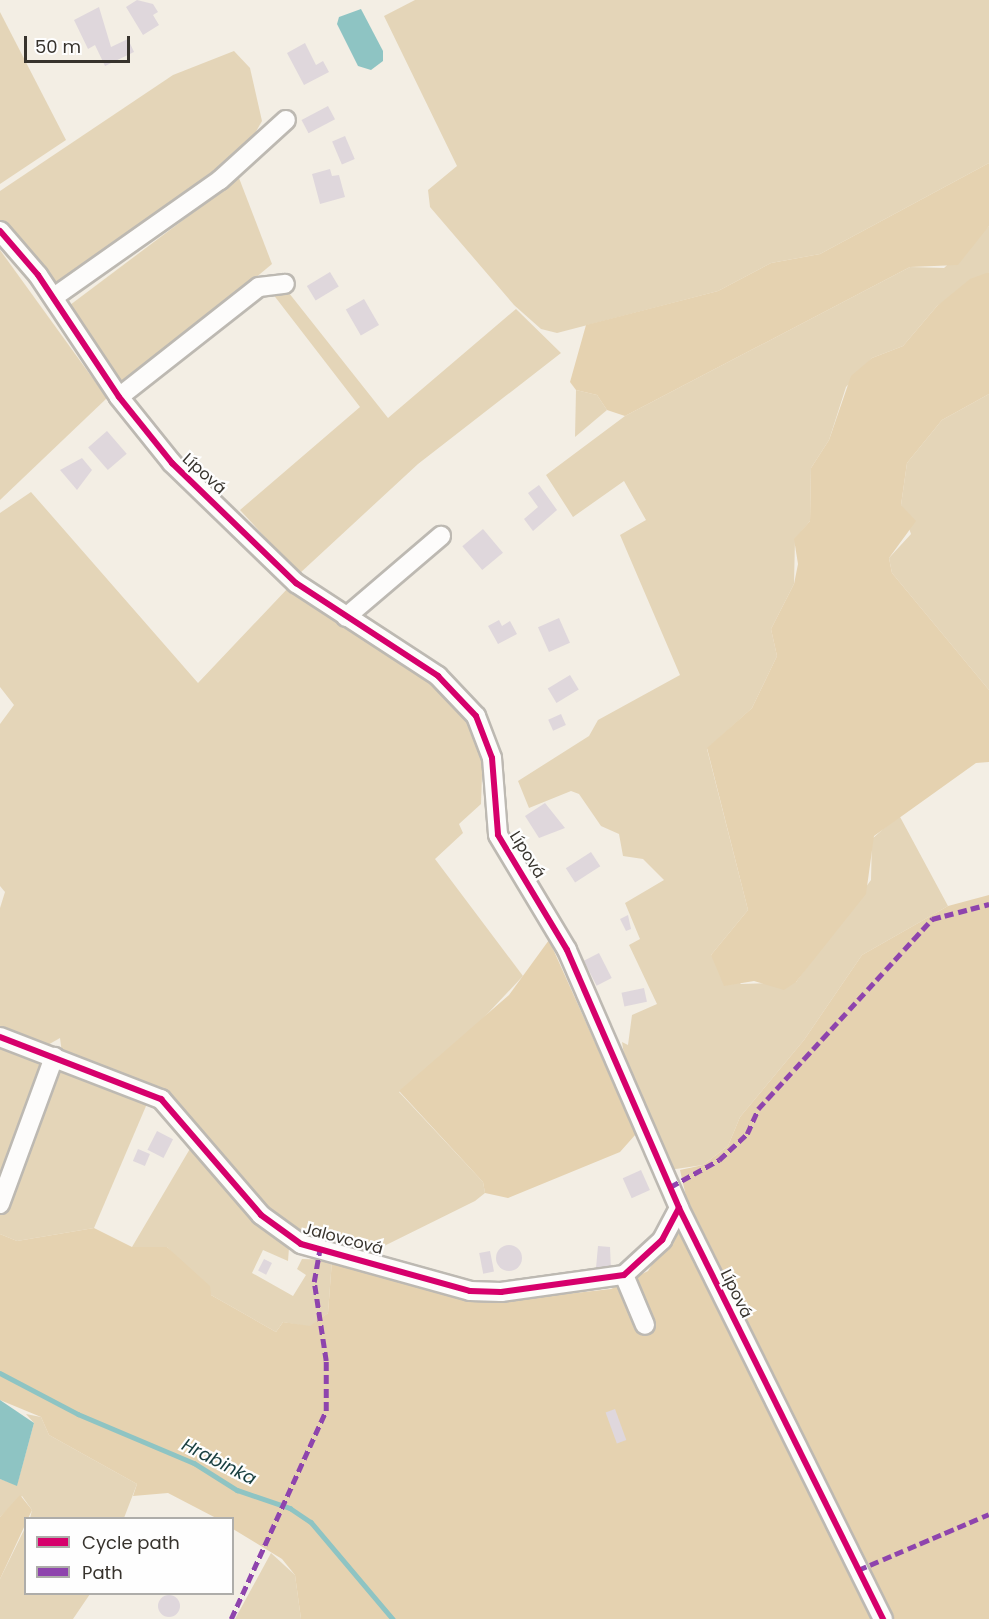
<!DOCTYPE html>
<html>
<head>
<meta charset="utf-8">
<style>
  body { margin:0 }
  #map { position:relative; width:989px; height:1619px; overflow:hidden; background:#f3eee4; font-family:Poppins,sans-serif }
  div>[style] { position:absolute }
  .green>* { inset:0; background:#e4d5b8 }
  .forest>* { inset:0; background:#e5d2b0 }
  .water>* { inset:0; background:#8ec4c3 }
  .stream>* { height:4.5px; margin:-2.25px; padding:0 2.25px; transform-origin:2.25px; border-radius:2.25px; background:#8ec4c3 }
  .building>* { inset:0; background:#dfd7dc; transform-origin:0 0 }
  .round { border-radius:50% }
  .roads { filter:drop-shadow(2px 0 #bdb9b2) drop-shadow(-2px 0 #bdb9b2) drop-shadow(0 2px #bdb9b2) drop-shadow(0 -2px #bdb9b2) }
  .minor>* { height:18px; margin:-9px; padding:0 9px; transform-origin:9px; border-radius:9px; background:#fdfcfb }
  .quiet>* { height:4.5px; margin-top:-2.25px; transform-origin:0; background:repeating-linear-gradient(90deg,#8e44ad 0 9px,transparent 0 13.5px) }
  .cycleway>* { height:6px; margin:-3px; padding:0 3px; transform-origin:3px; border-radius:3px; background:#d6006c }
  span { translate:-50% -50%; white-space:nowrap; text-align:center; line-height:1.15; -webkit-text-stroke:4.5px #fefefe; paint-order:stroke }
  .street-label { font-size:16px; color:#37332d }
  .water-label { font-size:18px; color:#163d3e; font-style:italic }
  .legend { position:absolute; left:24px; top:1517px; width:210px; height:78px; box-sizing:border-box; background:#fefefe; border:2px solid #aeadaa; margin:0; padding:8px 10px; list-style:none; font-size:18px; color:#37332d }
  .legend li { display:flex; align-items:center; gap:12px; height:30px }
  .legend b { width:30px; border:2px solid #aeadaa }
  .scale { position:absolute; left:24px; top:36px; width:106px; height:27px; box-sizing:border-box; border:3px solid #37332d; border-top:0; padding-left:8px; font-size:18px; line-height:21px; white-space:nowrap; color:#37332d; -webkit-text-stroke:4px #fefefe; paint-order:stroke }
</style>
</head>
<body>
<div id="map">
  <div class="green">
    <div style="clip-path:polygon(415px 0,989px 0,989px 163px,820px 254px,771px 263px,718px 291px,557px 333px,541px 329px,514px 305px,430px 207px,428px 190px,457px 166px,384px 16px)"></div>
    <div style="clip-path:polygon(0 12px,66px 140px,0 184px)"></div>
    <div style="clip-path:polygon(234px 51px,250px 68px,262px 121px,239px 161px,55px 286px,0 220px,0 191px,173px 75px)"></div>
    <div style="clip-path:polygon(239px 178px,272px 264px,139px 374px,120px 382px,70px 305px)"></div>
    <div style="clip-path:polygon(989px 226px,989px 272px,937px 306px,903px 346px,872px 358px,846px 387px,829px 440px,811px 468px,810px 521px,795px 539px,794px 584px,771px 629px,777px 656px,752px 708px,707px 749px,748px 910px,711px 955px,741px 984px,796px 982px,871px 880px,872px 839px,899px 815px,948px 906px,862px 955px,804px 1040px,740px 1117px,728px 1146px,703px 1165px,669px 1170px,628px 1080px,622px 1042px,628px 1045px,632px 1015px,657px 1004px,629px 945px,640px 939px,625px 903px,664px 880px,643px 859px,623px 856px,619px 834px,601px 826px,579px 794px,571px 791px,529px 808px,518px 781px,589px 736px,598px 720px,680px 675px,620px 535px,646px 520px,624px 481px,573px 517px,546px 475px,625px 416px,910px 267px,944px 268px)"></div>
    <div style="clip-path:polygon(0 250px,107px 398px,0 500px)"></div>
    <div style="clip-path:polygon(285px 288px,388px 418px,516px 309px,561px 353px,418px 464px,299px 574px,240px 510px,360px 407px,269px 289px)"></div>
    <div style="clip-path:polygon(576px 390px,597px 395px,607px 410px,575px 437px)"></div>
    <div style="clip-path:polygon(989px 394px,989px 690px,892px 573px,889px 558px,911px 534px,901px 505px,907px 463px,942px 420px)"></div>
    <div style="clip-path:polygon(31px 492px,198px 683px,289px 587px,422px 672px,472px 719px,483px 746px,481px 804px,459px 824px,463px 833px,435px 859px,523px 976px,459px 1044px,399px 1092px,483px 1182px,485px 1193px,475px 1201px,378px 1249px,297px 1234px,263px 1210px,195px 1122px,164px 1092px,62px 1053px,60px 1038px,46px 1046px,0 1030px,0 908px,5px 892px,0 886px,0 724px,14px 705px,0 687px,0 513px)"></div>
    <div style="clip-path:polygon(0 1042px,39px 1057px,40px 1081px,0 1184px)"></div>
    <div style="clip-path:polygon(56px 1063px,149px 1099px,94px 1228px,17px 1241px,0 1234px,0 1211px)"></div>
    <div style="clip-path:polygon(191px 1147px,289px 1248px,288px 1261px,263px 1250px,252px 1273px,293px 1296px,306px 1275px,297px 1269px,302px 1259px,332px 1260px,328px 1313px,310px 1327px,283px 1322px,276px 1332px,211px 1295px,167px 1247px,132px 1247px)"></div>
    <div style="clip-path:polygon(26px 1414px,41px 1417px,49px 1435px,137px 1484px,124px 1518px,30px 1518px,32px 1510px,22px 1496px,0 1517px,0 1479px,17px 1485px,34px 1423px)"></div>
    <div style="clip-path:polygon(25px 1528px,26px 1594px,90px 1594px,73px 1619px,0 1619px,0 1579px)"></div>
    <div style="clip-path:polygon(271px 1553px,295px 1575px,301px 1619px,235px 1619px)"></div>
  </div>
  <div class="forest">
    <div style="clip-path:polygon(989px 163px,989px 226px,958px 265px,910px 267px,625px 416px,607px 410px,597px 395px,576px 390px,570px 382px,586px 325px,718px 291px,771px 263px,820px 254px)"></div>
    <div style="clip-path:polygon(989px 272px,989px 394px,942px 420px,907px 463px,901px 505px,916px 521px,889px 558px,892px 573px,989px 690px,989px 762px,976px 763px,874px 836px,866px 894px,796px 982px,784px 990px,754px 981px,724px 986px,711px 955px,748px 910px,707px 748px,752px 708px,777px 656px,771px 629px,794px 584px,798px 564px,794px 539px,810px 521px,811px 468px,829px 440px,851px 376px,872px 358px,903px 346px,937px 306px,970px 279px)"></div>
    <div style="clip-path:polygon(989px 895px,989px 1619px,301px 1619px,295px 1575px,282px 1559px,233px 1529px,232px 1518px,216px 1518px,168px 1493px,133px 1496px,137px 1484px,49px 1435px,41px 1417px,0 1400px,0 1234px,17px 1241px,94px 1228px,132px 1247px,167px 1247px,210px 1286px,211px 1295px,276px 1332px,283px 1322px,310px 1326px,328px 1313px,332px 1260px,494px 1302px,611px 1289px,648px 1271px,688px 1205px,680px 1170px,703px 1165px,728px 1146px,740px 1117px,804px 1040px,862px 955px,948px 906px)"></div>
    <div style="clip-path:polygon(549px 940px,636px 1134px,620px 1152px,508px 1198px,485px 1193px,483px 1182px,399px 1091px,509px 995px)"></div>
    <div style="clip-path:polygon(20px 1495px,32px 1510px,0 1579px,0 1517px)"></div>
  </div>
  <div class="water">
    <div style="clip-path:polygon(361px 9px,383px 51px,383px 61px,371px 70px,358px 66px,337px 24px,339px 17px)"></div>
    <div style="clip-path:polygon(0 1400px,34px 1423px,17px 1486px,0 1479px)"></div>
  </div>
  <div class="stream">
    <div style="left:0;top:1373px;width:88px;rotate:27.7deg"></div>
    <div style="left:78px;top:1414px;width:126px;rotate:22.9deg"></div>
    <div style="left:194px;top:1463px;width:51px;rotate:32.1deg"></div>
    <div style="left:237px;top:1490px;width:56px;rotate:18.8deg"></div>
    <div style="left:290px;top:1508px;width:25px;rotate:34deg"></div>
    <div style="left:311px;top:1522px;width:127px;rotate:49.8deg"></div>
  </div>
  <div class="building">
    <div style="clip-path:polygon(137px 0,153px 4px,158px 12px,153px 15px,159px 25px,143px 35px,126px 7px)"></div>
    <div style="clip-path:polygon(99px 7px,111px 47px,128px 39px,134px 52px,105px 66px,95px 45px,88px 49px,74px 20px)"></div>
    <div style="clip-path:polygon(305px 43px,316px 65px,323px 61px,329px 72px,304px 85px,287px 53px)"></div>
    <div style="left:328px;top:106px;width:15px;height:30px;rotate:62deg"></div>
    <div style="left:345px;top:136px;width:25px;height:14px;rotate:67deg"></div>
    <div style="clip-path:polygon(330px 169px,332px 176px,339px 175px,345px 197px,320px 204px,312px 174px)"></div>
    <div style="left:330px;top:272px;width:17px;height:27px;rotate:59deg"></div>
    <div style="left:364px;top:299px;width:30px;height:21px;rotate:60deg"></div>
    <div style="left:107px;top:431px;width:30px;height:25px;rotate:49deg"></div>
    <div style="clip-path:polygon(82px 458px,92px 470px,77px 490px,60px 470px)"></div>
    <div style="clip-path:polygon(539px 485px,557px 510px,533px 531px,524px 519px,538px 507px,528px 493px)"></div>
    <div style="left:483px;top:529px;width:31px;height:27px;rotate:50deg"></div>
    <div style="left:559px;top:618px;width:27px;height:23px;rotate:66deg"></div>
    <div style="clip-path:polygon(499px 620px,502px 626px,510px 621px,517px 634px,498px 644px,488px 626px)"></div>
    <div style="left:570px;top:675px;width:17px;height:26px;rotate:59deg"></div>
    <div style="left:561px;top:714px;width:12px;height:14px;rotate:66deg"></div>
    <div style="clip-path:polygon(545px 803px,565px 828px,539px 838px,525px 816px)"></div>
    <div style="left:591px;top:852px;width:17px;height:30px;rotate:57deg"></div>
    <div style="clip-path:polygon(628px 915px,631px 929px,626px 931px,620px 919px)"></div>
    <div style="left:599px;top:953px;width:28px;height:17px;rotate:63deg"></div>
    <div style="left:644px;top:988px;width:14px;height:23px;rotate:78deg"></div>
    <div style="left:157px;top:1131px;width:18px;height:21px;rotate:27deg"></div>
    <div style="left:138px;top:1149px;width:13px;height:13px;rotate:23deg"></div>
    <div style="left:641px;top:1170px;width:22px;height:20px;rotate:66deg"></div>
    <div class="round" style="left:496px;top:1245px;width:26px;height:26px"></div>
    <div style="clip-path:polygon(598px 1246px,610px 1247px,611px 1270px,596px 1268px)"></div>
    <div style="left:490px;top:1251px;width:21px;height:11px;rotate:79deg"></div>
    <div style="left:264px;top:1259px;width:9px;height:13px;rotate:27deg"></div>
    <div style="left:615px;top:1409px;width:33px;height:10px;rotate:70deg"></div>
    <div class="round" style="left:158px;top:1595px;width:22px;height:22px"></div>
  </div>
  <div class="roads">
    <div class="minor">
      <div style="left:0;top:231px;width:58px;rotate:49.2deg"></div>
      <div style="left:38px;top:275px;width:146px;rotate:56.4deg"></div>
      <div style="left:119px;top:397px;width:85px;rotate:51.2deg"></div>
      <div style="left:172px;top:463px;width:173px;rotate:44.1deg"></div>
      <div style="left:296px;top:583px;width:170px;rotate:33.2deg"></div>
      <div style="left:438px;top:676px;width:55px;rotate:46.5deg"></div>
      <div style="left:476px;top:716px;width:45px;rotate:69.1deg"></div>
      <div style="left:492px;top:758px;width:77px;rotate:85.5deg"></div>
      <div style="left:498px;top:835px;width:134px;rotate:59deg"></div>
      <div style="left:567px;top:950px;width:281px;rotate:66.5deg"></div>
      <div style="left:679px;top:1208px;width:459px;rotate:63.6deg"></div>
      <div style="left:54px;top:297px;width:203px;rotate:-35.2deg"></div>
      <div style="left:220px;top:180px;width:89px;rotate:-42.3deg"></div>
      <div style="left:119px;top:397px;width:178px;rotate:-38.2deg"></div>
      <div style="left:259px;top:287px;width:26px;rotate:-7deg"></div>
      <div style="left:346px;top:617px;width:125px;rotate:-40.5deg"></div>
      <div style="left:0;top:1037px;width:173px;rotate:21.1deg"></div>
      <div style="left:161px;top:1099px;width:153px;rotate:49.2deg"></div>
      <div style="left:261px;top:1215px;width:49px;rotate:35.9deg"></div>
      <div style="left:301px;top:1244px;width:175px;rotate:15.5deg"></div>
      <div style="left:470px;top:1291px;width:31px;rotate:2deg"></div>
      <div style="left:501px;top:1292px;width:124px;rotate:-7.9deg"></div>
      <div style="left:624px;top:1275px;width:52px;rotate:-42.6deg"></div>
      <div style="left:662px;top:1240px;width:36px;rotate:-62deg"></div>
      <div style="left:0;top:1204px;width:157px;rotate:-69.8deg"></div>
      <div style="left:624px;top:1275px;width:54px;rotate:67.2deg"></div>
    </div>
  </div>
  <div class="quiet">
    <div style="left:670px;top:1187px;width:56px;rotate:-28.9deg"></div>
    <div style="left:719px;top:1160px;width:38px;rotate:-43deg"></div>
    <div style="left:747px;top:1134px;width:27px;rotate:-66deg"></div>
    <div style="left:758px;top:1109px;width:258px;rotate:-47.5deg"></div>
    <div style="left:932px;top:919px;width:59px;rotate:-14.7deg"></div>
    <div style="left:858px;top:1570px;width:142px;rotate:-23.1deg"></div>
    <div style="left:231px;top:1619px;width:229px;rotate:-65.5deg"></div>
    <div style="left:326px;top:1411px;width:50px;rotate:-90deg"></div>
    <div style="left:326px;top:1361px;width:80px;rotate:-98.6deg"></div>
    <div style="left:314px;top:1282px;width:35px;rotate:-80deg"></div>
  </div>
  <div class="cycleway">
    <div style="left:0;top:231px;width:58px;rotate:49.2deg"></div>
    <div style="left:38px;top:275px;width:146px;rotate:56.4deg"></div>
    <div style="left:119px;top:397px;width:85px;rotate:51.2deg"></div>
    <div style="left:172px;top:463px;width:173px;rotate:44.1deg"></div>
    <div style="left:296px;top:583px;width:170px;rotate:33.2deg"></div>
    <div style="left:438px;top:676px;width:55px;rotate:46.5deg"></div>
    <div style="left:476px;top:716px;width:45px;rotate:69.1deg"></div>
    <div style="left:492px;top:758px;width:77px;rotate:85.5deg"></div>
    <div style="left:498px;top:835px;width:134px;rotate:59deg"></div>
    <div style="left:567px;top:950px;width:281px;rotate:66.5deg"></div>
    <div style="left:679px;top:1208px;width:459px;rotate:63.6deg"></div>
    <div style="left:0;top:1037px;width:173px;rotate:21.1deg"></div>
    <div style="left:161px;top:1099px;width:153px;rotate:49.2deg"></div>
    <div style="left:261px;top:1215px;width:49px;rotate:35.9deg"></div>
    <div style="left:301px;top:1244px;width:175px;rotate:15.5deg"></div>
    <div style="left:470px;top:1291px;width:31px;rotate:2deg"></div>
    <div style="left:501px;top:1292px;width:124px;rotate:-7.9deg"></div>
    <div style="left:624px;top:1275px;width:52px;rotate:-42.6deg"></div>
    <div style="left:662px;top:1240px;width:36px;rotate:-62deg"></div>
  </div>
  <div class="street-label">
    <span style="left:204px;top:474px;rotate:42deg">Lípová</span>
    <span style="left:527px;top:855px;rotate:58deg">Lípová</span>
    <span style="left:343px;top:1239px;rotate:15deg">Jalovcová</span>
    <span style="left:736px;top:1294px;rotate:64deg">Lípová</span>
  </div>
  <div class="water-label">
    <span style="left:219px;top:1462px;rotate:27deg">Hrabinka</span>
  </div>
  <ul class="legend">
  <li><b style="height:8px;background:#d6006c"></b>Cycle path</li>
  <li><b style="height:8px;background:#8e44ad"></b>Path</li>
  </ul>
  <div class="scale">50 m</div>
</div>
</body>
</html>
